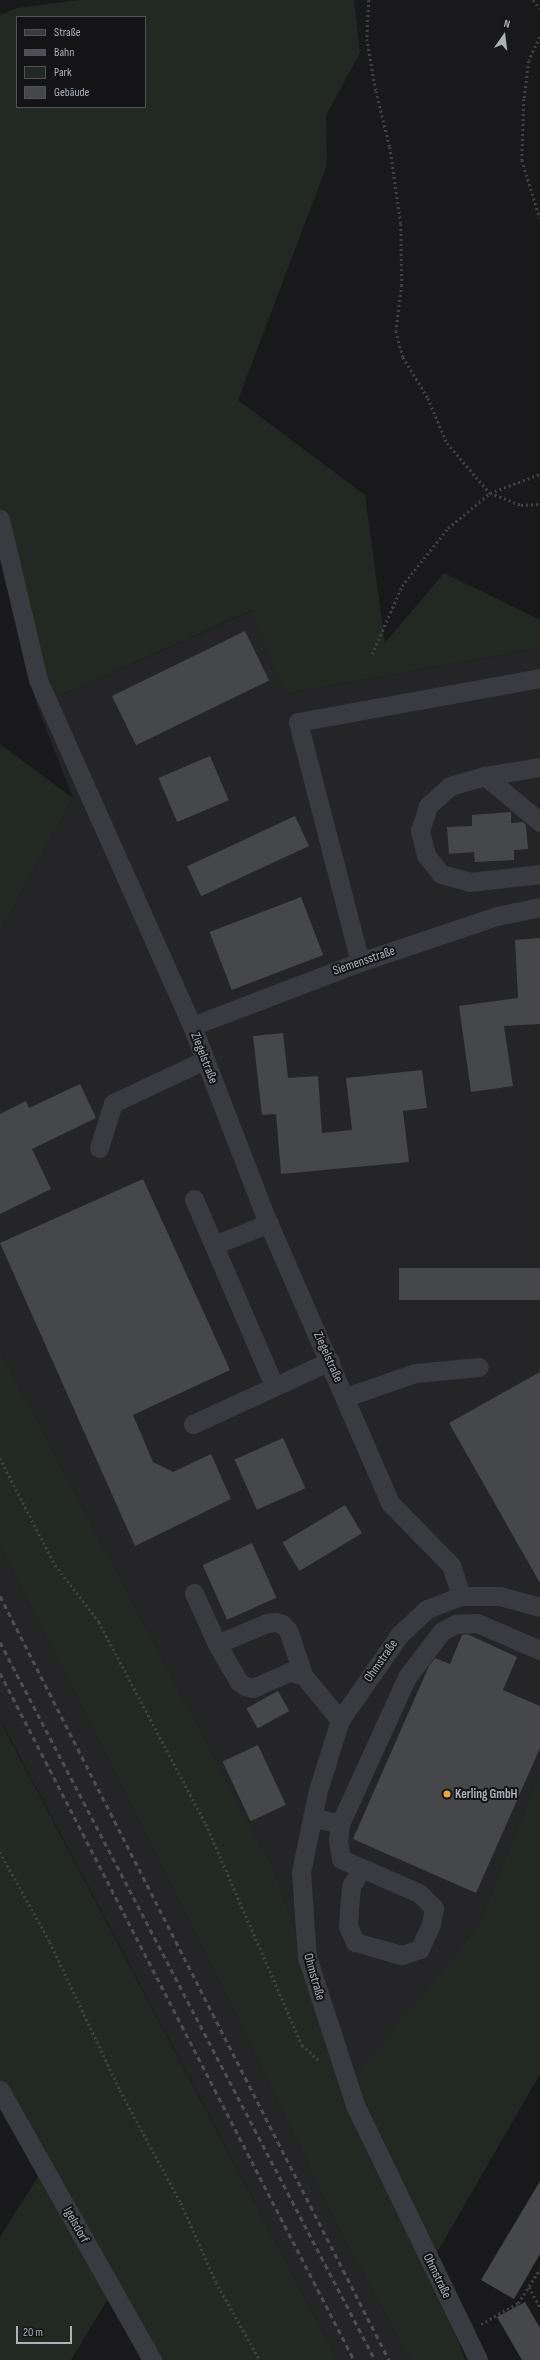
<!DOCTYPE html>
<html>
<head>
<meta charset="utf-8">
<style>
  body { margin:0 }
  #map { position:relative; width:540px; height:2360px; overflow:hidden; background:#19191b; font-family:"Sofia Sans Condensed",sans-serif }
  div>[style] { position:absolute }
  .built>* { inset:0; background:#252528 }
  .green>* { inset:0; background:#212922 }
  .building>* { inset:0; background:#46474b; transform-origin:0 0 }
  .path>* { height:2.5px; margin-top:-1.25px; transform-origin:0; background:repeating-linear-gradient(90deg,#404247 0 2px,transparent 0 5px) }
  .minor>* { height:19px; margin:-9.5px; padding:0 9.5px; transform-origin:9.5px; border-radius:9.5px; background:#3a3b40 }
  .rail>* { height:3px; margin-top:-1.5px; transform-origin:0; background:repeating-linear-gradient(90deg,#4d4f55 0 5px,transparent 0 9px) }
  .dots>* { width:11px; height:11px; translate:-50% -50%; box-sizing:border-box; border:2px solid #141416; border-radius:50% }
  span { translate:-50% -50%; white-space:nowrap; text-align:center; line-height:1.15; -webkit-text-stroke:4px #141416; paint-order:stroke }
  .street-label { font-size:13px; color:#acb1ba }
  .poi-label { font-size:13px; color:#acb1ba; font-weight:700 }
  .left { translate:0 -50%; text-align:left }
  .legend { position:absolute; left:16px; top:16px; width:130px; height:92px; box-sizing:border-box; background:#141416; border:1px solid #515358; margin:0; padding:5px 7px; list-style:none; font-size:12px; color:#acb1ba }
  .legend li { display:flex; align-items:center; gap:8px; height:20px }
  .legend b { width:20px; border:1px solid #515358 }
  .north { position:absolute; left:484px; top:16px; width:40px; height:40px; -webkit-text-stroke:3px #141416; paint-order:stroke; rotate:14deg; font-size:11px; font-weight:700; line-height:16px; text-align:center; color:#acb1ba }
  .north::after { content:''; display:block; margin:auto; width:14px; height:18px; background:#acb1ba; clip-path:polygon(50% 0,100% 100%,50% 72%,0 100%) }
  .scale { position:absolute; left:16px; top:2326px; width:56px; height:18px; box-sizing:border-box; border:2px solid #acb1ba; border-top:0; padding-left:5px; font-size:12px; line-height:14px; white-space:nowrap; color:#acb1ba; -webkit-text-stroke:3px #141416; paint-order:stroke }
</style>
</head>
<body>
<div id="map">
  <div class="built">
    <div style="clip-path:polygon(253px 610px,284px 694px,540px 648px,540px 1770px,479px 1924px,347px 2088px,276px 1874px,0 1350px,0 932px,73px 798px,37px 706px)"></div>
    <div style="clip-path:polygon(0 1546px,205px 1952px,343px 2237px,410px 2360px,338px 2360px,0 1719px)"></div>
  </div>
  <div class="green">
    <div style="clip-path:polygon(evenodd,79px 0,354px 0,360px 53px,326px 115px,327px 165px,238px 400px,365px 495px,385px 643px,444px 573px,540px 620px,540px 648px,284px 694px,252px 610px,37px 706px,0 550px,0 15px,17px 8px,79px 0,17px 17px,145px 17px,145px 107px,17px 107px,17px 17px)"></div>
    <div style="clip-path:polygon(0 744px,73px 798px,0 932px)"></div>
    <div style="clip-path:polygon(0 1350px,276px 1874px,347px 2087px,479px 1924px,540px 1770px,540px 2074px,430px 2265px,465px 2360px,410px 2360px,343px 2237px,205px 1952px,0 1546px)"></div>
    <div style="clip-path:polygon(0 1719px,6px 1732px,338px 2360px,146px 2360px,108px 2299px,71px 2360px,0 2360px,0 2237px,41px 2172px,0 2093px)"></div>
  </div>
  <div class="building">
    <div style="left:245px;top:631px;width:55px;height:148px;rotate:64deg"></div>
    <div style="left:210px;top:756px;width:48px;height:56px;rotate:67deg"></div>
    <div style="clip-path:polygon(511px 812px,511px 823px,523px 822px,526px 825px,528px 849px,514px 850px,514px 860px,475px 862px,474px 852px,449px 854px,447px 827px,472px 826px,472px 815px)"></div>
    <div style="left:295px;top:816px;width:33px;height:119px;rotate:65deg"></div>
    <div style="left:301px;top:897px;width:62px;height:98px;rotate:69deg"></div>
    <div style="clip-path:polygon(540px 938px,540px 1024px,504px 1026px,513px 1086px,471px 1092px,459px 1006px,518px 998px,515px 940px)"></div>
    <div style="clip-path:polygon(283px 1033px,288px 1078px,318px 1076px,322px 1133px,352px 1130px,346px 1078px,422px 1070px,427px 1108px,403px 1111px,409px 1162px,281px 1174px,276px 1114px,262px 1115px,253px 1036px)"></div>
    <div style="clip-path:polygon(80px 1084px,96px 1118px,32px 1149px,51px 1189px,0 1214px,0 1114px,26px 1101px,29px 1108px)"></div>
    <div style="clip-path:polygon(143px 1179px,230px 1370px,133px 1415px,153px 1462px,173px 1472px,211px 1454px,231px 1499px,135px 1546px,0 1243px)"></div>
    <div style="left:540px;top:1268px;width:32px;height:141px;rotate:90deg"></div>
    <div style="clip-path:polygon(540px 1372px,540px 1583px,449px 1423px)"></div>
    <div style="left:283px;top:1438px;width:55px;height:53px;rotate:66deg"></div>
    <div style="left:345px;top:1505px;width:33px;height:73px;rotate:59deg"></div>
    <div style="left:252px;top:1543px;width:60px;height:54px;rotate:66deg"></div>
    <div style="clip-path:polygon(467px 1634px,517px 1657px,503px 1690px,540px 1706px,540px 1748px,476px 1893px,353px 1839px,429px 1666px,435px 1658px,450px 1664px,462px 1635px)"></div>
    <div style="left:278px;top:1691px;width:23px;height:36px;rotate:61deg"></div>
    <div style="left:258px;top:1745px;width:66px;height:39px;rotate:65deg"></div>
    <div style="clip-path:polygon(540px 2181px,540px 2254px,514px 2299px,481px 2280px)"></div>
    <div style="clip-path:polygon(525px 2302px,540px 2328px,540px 2360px,522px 2360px,497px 2317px)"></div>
  </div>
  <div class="path">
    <div style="left:369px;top:0;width:39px;rotate:93deg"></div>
    <div style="left:367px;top:39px;width:53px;rotate:80.2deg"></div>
    <div style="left:376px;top:91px;width:58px;rotate:76deg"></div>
    <div style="left:390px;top:147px;width:78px;rotate:81.9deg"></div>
    <div style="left:401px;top:224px;width:61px;rotate:89.1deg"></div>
    <div style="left:402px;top:285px;width:46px;rotate:97.4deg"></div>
    <div style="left:396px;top:331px;width:27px;rotate:75deg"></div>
    <div style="left:403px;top:357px;width:48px;rotate:58.6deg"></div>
    <div style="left:428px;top:398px;width:49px;rotate:67.1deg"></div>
    <div style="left:447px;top:443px;width:66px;rotate:49.3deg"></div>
    <div style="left:490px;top:493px;width:33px;rotate:21deg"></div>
    <div style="left:521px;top:505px;width:19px;rotate:-3deg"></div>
    <div style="left:533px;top:0;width:11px;rotate:52deg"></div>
    <div style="left:540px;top:37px;width:26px;rotate:115deg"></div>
    <div style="left:529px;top:61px;width:38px;rotate:97deg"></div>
    <div style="left:524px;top:99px;width:61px;rotate:91.9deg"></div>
    <div style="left:522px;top:160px;width:61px;rotate:72.8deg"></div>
    <div style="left:372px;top:654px;width:74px;rotate:-66.2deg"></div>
    <div style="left:402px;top:586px;width:74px;rotate:-51.6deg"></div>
    <div style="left:448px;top:528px;width:55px;rotate:-39.8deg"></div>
    <div style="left:490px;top:493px;width:53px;rotate:-20.8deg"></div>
    <div style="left:0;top:1458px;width:120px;rotate:62.8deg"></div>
    <div style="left:55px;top:1565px;width:72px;rotate:52.3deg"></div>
    <div style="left:99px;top:1622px;width:229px;rotate:62.1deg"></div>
    <div style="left:206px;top:1824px;width:241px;rotate:66.5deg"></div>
    <div style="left:302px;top:2045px;width:24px;rotate:42deg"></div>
    <div style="left:0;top:1852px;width:103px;rotate:60.9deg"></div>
    <div style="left:50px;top:1942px;width:164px;rotate:64.7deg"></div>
    <div style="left:120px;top:2090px;width:128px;rotate:61.6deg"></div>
    <div style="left:181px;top:2203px;width:86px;rotate:66.1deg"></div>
    <div style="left:216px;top:2282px;width:90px;rotate:60.6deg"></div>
    <div style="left:529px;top:2287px;width:23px;rotate:61deg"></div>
    <div style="left:481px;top:2324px;width:43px;rotate:-29.6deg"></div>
    <div style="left:518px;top:2303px;width:40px;rotate:-57.1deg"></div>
  </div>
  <div class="minor">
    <div style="left:0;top:519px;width:165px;rotate:76.7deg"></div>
    <div style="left:38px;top:680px;width:379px;rotate:66deg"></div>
    <div style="left:192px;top:1026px;width:200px;rotate:68.9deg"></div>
    <div style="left:264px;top:1213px;width:316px;rotate:66.5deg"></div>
    <div style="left:390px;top:1503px;width:87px;rotate:45.5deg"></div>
    <div style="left:451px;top:1565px;width:33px;rotate:72deg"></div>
    <div style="left:461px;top:1596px;width:39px"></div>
    <div style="left:500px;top:1596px;width:41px;rotate:15.4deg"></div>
    <div style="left:540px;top:767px;width:56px;rotate:170.7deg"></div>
    <div style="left:485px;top:776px;width:36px;rotate:164deg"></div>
    <div style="left:450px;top:786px;width:30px;rotate:138deg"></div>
    <div style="left:428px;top:806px;width:26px;rotate:108deg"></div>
    <div style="left:420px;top:831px;width:25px;rotate:76deg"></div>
    <div style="left:426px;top:855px;width:24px;rotate:52deg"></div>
    <div style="left:441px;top:874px;width:30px;rotate:15deg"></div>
    <div style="left:470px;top:882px;width:70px;rotate:-6.5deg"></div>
    <div style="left:485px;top:776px;width:72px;rotate:39.9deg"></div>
    <div style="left:360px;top:962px;width:248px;rotate:-104.5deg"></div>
    <div style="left:298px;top:722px;width:246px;rotate:-10.3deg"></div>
    <div style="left:192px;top:1026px;width:180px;rotate:-20.9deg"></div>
    <div style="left:360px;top:962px;width:145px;rotate:-18.6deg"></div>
    <div style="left:497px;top:916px;width:44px;rotate:-11.8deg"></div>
    <div style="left:99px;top:1148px;width:47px;rotate:-72.7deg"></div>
    <div style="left:113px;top:1103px;width:102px;rotate:-25.1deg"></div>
    <div style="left:194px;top:1199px;width:203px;rotate:66.8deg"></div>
    <div style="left:214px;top:1245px;width:59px;rotate:-21.8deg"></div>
    <div style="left:346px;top:1397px;width:73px;rotate:-19.2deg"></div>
    <div style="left:415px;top:1373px;width:64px;rotate:-5.4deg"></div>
    <div style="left:193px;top:1424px;width:151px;rotate:-24.7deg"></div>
    <div style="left:194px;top:1593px;width:56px;rotate:65.7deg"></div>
    <div style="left:217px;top:1644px;width:54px;rotate:-22.8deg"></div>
    <div style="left:267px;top:1623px;width:9px;rotate:-6deg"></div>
    <div style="left:276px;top:1622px;width:6px;rotate:18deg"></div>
    <div style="left:282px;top:1624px;width:8px;rotate:45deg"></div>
    <div style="left:288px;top:1630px;width:47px;rotate:71.6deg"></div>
    <div style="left:461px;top:1596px;width:36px;rotate:159deg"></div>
    <div style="left:427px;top:1609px;width:37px;rotate:137deg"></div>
    <div style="left:400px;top:1634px;width:105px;rotate:124.9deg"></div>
    <div style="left:340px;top:1720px;width:73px;rotate:107.4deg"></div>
    <div style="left:318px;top:1790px;width:84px;rotate:101.7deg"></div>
    <div style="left:301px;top:1872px;width:85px;rotate:86deg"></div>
    <div style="left:307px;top:1957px;width:156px;rotate:72deg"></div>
    <div style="left:355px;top:2105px;width:283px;rotate:64.2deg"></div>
    <div style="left:217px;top:1644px;width:44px;rotate:59.9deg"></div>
    <div style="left:239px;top:1682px;width:7px;rotate:34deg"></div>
    <div style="left:245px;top:1686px;width:8px;rotate:14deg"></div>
    <div style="left:253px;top:1688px;width:39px;rotate:-24deg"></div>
    <div style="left:289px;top:1672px;width:14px;rotate:12deg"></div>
    <div style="left:303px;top:1675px;width:58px;rotate:50.6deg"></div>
    <div style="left:312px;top:1817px;width:29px;rotate:14deg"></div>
    <div style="left:340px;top:1824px;width:162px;rotate:-65.5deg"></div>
    <div style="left:407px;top:1677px;width:58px;rotate:-52.7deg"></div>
    <div style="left:442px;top:1631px;width:16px;rotate:-27deg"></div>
    <div style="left:456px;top:1624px;width:21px;rotate:-3deg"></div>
    <div style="left:477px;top:1623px;width:69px;rotate:23.2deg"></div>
    <div style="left:340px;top:1824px;width:16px;rotate:97deg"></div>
    <div style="left:338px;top:1840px;width:19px;rotate:81deg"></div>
    <div style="left:341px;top:1859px;width:85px;rotate:23.6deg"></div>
    <div style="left:419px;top:1893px;width:21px;rotate:45deg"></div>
    <div style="left:434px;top:1908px;width:16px;rotate:101deg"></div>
    <div style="left:431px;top:1924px;width:27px;rotate:114deg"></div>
    <div style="left:420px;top:1949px;width:20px;rotate:162deg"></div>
    <div style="left:401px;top:1955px;width:48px;rotate:-164.2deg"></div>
    <div style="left:355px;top:1942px;width:17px;rotate:-114deg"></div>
    <div style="left:348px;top:1926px;width:16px;rotate:-86deg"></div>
    <div style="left:349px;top:1910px;width:24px;rotate:-85deg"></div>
    <div style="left:351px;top:1886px;width:20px;rotate:-57deg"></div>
    <div style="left:0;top:2090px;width:310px;rotate:60.6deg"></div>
  </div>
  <div class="rail">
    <div style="left:0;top:1596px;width:857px;rotate:63.02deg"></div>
    <div style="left:0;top:1642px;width:810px;rotate:62.42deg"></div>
    <div style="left:0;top:1673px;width:773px;rotate:62.74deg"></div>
  </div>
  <div class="dots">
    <div style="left:447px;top:1794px;background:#eaa742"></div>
  </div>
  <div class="street-label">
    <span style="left:364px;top:961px;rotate:-19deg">Siemensstraße</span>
    <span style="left:204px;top:1058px;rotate:69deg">Ziegelstraße</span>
    <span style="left:328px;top:1357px;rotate:66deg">Ziegelstraße</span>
    <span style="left:381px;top:1661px;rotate:-55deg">Ohmstraße</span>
    <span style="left:314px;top:1977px;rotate:74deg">Ohmstraße</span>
    <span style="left:76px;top:2225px;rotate:61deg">Igelsdorf</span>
    <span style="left:437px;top:2276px;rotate:64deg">Ohmstraße</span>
  </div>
  <div class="poi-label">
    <span class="left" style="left:455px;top:1794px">Kerling GmbH</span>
  </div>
  <ul class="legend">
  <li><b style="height:5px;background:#3a3b40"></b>Straße</li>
  <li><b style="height:5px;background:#4d4f55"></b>Bahn</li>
  <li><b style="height:11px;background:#212922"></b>Park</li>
  <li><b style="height:11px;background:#46474b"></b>Gebäude</li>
  </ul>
  <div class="north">N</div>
  <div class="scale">20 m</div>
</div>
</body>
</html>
